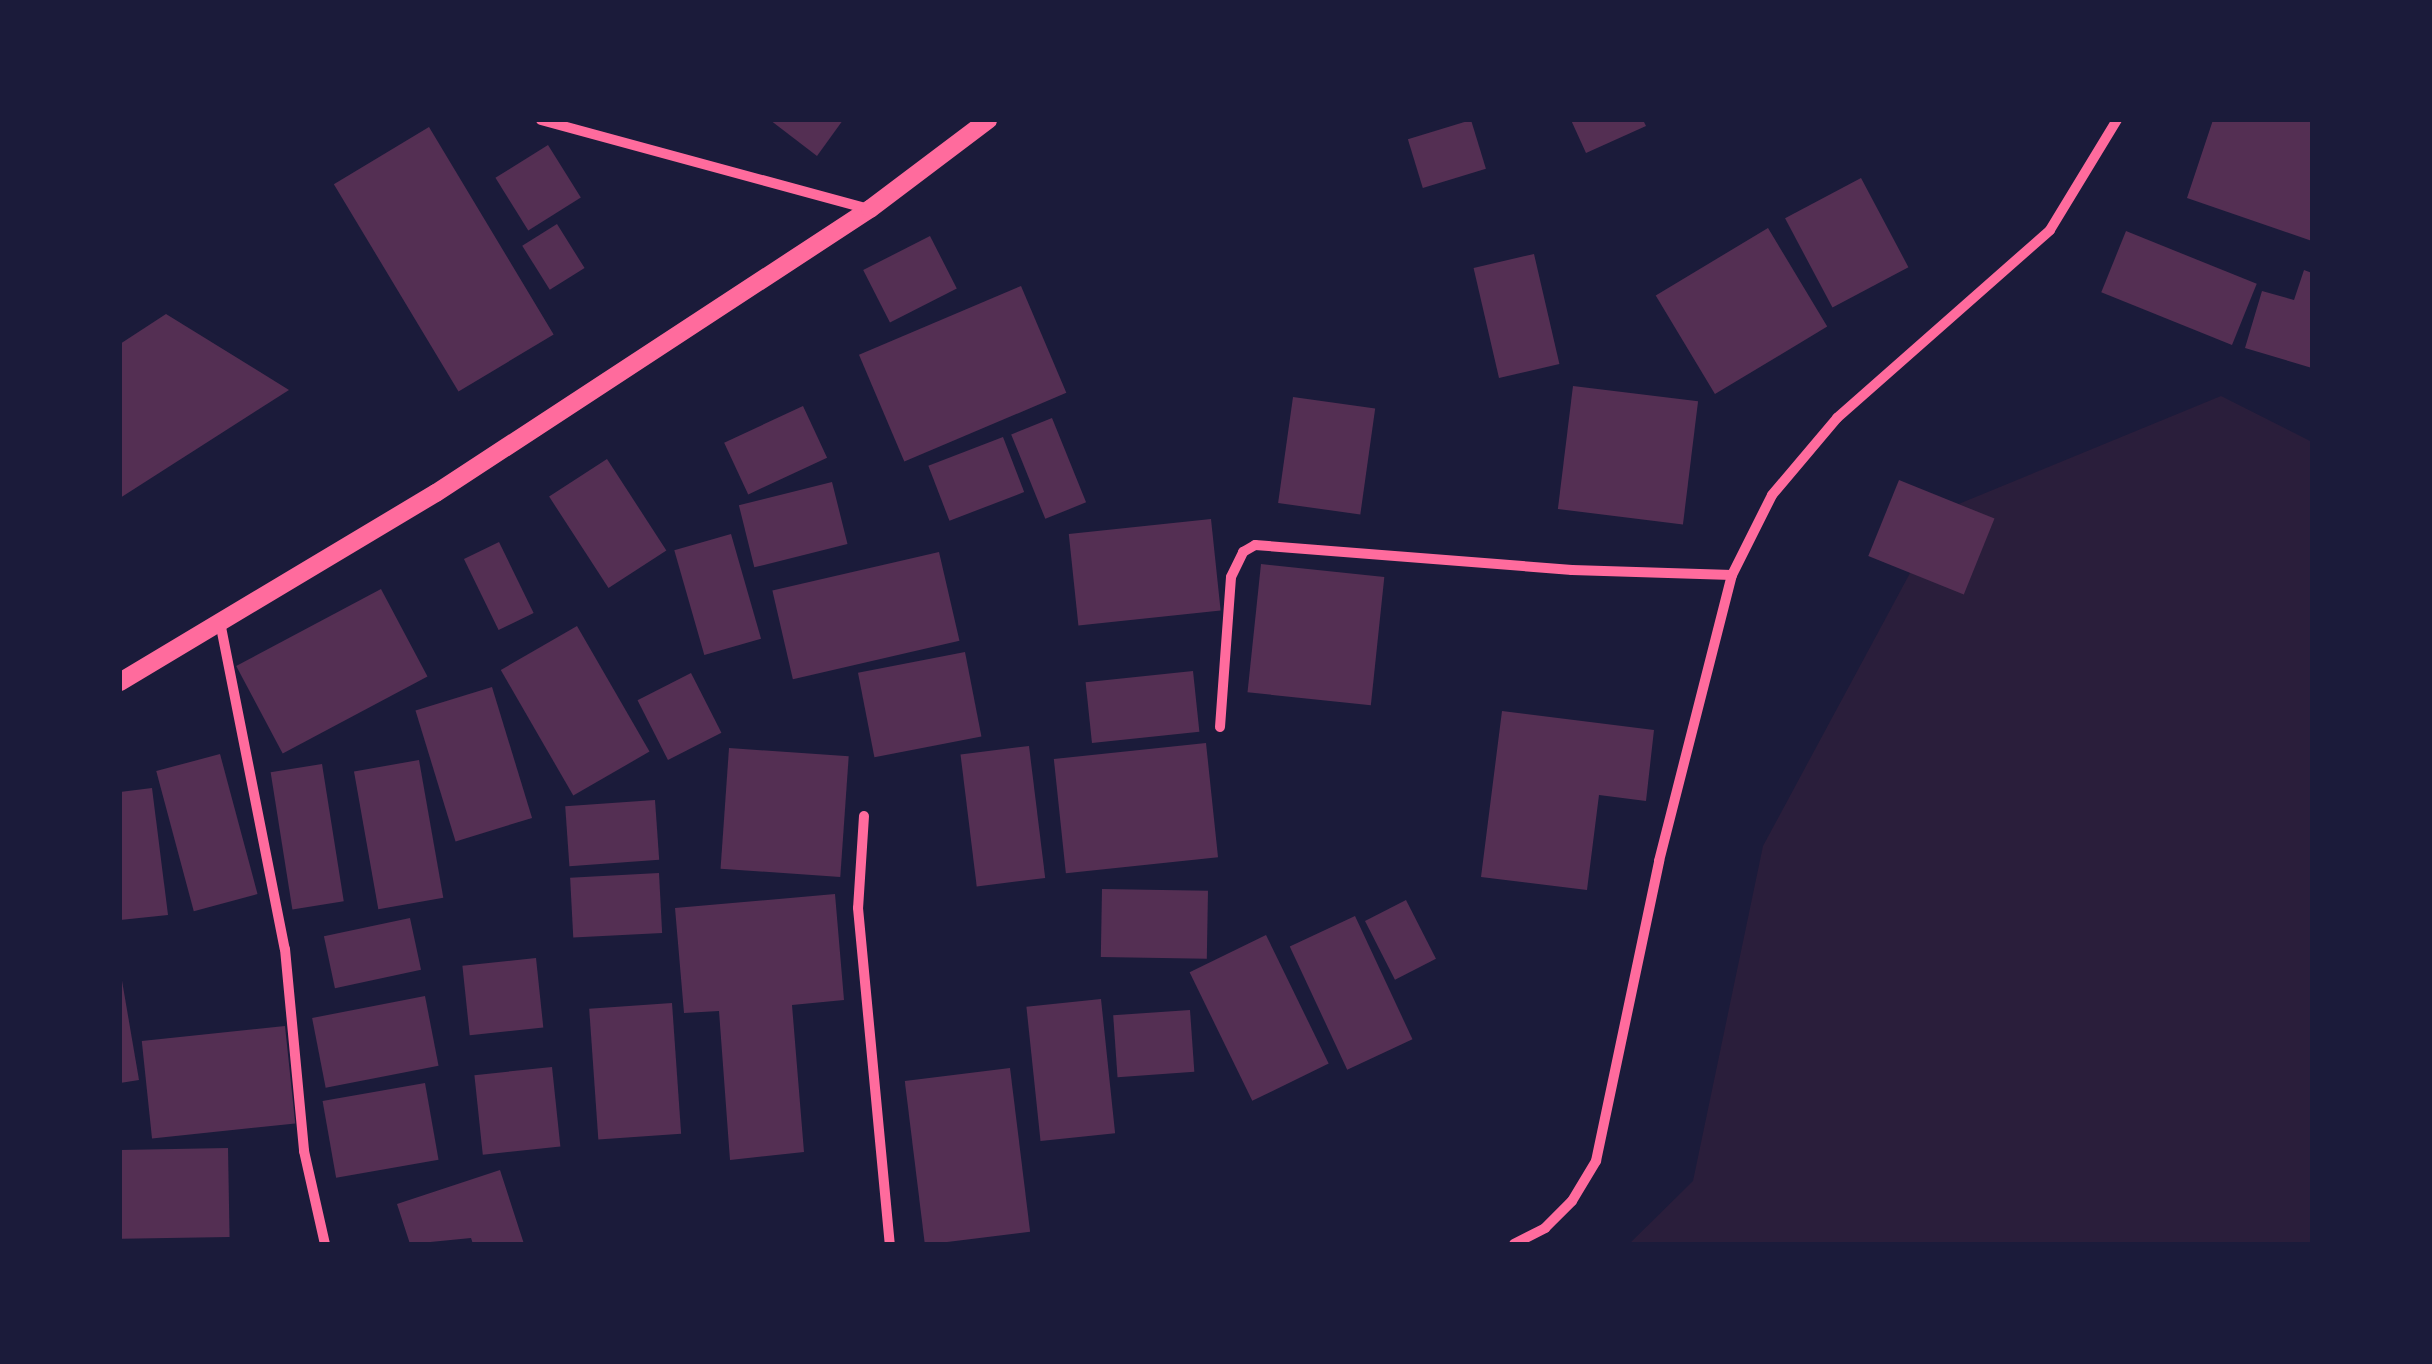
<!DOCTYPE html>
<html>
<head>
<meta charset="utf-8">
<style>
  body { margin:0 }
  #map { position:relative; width:2432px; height:1364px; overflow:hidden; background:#1b1b3a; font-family:"Noto Sans",sans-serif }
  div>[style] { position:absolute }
  .green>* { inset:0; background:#2a1e3b }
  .building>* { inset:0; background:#542f53; transform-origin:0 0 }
  .minor>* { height:10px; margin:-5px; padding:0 5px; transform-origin:5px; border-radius:5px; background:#ff6b9d }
  .tertiary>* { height:18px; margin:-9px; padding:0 9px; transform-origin:9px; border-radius:9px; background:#ff6b9d }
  span { translate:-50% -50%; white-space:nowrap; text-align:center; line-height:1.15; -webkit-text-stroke:10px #1b1b3a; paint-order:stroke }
  .frame { position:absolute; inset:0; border:122px solid #1b1b3a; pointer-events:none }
</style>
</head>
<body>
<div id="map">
  <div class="green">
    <div style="clip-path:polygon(2221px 396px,2312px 442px,2312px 1244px,1629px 1244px,1693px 1181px,1763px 846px,1944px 510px)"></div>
  </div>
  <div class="building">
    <div style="clip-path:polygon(770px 120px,843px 120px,817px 156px)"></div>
    <div style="left:1471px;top:120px;width:51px;height:66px;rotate:73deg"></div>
    <div style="clip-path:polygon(1571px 120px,1643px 120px,1646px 126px,1586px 153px)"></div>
    <div style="clip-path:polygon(2213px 120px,2312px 121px,2312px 241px,2187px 198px)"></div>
    <div style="left:429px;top:127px;width:242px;height:111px;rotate:59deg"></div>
    <div style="left:548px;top:145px;width:62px;height:62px;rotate:58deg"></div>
    <div style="left:1861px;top:178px;width:101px;height:86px;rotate:62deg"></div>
    <div style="left:557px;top:224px;width:52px;height:41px;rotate:58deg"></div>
    <div style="left:1768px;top:228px;width:115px;height:131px;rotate:59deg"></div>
    <div style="left:2126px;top:231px;width:141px;height:66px;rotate:22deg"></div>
    <div style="left:930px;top:236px;width:59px;height:75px;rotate:63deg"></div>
    <div style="left:1534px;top:254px;width:113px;height:62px;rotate:77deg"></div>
    <div style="clip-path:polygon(2304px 270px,2312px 273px,2312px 368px,2245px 348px,2262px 291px,2294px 300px)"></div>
    <div style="left:1021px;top:286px;width:116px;height:176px;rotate:67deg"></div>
    <div style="clip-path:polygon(166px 314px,289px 390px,120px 498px,120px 344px)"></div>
    <div style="left:1573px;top:386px;width:126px;height:124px;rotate:7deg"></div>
    <div style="left:1293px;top:397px;width:83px;height:107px;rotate:8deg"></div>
    <div style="left:803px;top:406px;width:57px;height:87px;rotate:65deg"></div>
    <div style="left:1052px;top:418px;width:91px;height:44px;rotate:68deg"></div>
    <div style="left:1003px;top:437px;width:59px;height:80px;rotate:69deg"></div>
    <div style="left:607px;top:459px;width:109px;height:69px;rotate:57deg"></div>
    <div style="left:1899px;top:480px;width:103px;height:82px;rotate:22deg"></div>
    <div style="left:832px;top:482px;width:64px;height:96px;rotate:76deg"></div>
    <div style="left:1211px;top:519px;width:92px;height:143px;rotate:84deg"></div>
    <div style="left:731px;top:534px;width:109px;height:59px;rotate:74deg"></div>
    <div style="left:499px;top:542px;width:79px;height:39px;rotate:64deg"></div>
    <div style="left:939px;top:552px;width:91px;height:171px;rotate:77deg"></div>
    <div style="left:1261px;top:564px;width:124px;height:129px;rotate:6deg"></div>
    <div style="left:381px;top:589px;width:99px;height:164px;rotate:62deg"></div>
    <div style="left:577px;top:626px;width:145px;height:88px;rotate:60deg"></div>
    <div style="left:965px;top:652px;width:86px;height:109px;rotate:79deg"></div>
    <div style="left:1193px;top:671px;width:61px;height:108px;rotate:84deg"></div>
    <div style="left:691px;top:673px;width:67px;height:60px;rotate:63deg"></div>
    <div style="left:492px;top:687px;width:137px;height:80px;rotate:73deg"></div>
    <div style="clip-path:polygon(1502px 711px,1654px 730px,1646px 801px,1599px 795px,1587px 890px,1481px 877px)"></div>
    <div style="left:1206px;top:743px;width:115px;height:153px;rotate:84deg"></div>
    <div style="left:1029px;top:746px;width:133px;height:69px;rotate:83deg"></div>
    <div style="left:729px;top:748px;width:120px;height:121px;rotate:4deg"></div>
    <div style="left:220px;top:754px;width:145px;height:66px;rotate:75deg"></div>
    <div style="left:419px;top:760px;width:140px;height:66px;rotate:80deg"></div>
    <div style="left:322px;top:764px;width:139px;height:52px;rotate:81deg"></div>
    <div style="clip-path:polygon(152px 788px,168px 915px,120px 920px,120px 792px)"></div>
    <div style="left:655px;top:800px;width:60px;height:90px;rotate:86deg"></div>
    <div style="left:659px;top:873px;width:60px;height:89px;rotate:87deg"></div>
    <div style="left:1102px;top:889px;width:106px;height:68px;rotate:1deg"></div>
    <div style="clip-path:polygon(835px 894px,844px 1000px,792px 1005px,804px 1152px,730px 1160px,719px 1011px,684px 1013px,675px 908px)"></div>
    <div style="left:1406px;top:900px;width:66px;height:46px;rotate:63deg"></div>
    <div style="left:1355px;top:916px;width:136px;height:72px;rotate:65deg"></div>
    <div style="left:410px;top:918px;width:53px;height:88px;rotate:78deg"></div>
    <div style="left:1266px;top:935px;width:143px;height:85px;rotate:64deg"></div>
    <div style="left:536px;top:958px;width:70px;height:74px;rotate:84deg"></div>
    <div style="clip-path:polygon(120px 969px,139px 1080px,120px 1083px)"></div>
    <div style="left:425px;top:996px;width:71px;height:115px;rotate:79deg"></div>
    <div style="left:1101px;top:999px;width:135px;height:75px;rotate:84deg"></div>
    <div style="left:672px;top:1003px;width:131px;height:83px;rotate:86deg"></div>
    <div style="left:1190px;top:1010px;width:62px;height:77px;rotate:86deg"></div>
    <div style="left:285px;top:1026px;width:98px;height:144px;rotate:84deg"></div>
    <div style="left:552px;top:1067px;width:80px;height:78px;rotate:84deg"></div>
    <div style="left:1010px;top:1068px;width:165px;height:106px;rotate:83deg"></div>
    <div style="left:425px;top:1083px;width:78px;height:104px;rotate:80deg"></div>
    <div style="left:228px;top:1148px;width:89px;height:108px;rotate:89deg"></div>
    <div style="clip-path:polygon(500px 1170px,524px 1244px,473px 1244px,471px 1238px,410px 1244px,397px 1204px)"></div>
  </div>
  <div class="minor">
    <div style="left:541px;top:120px;width:340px;rotate:15.2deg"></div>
    <div style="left:220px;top:622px;width:333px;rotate:78.8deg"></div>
    <div style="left:285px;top:949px;width:203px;rotate:84.6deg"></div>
    <div style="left:304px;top:1151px;width:95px;rotate:77.3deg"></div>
    <div style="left:1220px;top:727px;width:150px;rotate:-85.8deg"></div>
    <div style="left:1231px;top:577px;width:28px;rotate:-64deg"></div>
    <div style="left:1243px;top:552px;width:14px;rotate:-30deg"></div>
    <div style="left:1255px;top:545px;width:318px;rotate:4.5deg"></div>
    <div style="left:1572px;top:570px;width:160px;rotate:1.8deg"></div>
    <div style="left:864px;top:816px;width:92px;rotate:93.7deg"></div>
    <div style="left:858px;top:908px;width:338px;rotate:84.6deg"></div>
    <div style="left:1514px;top:1244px;width:35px;rotate:-27deg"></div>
    <div style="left:1545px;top:1228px;width:38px;rotate:-45deg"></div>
    <div style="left:1572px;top:1201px;width:47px;rotate:-59deg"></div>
    <div style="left:1596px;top:1161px;width:307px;rotate:-78.1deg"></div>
    <div style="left:1659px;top:861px;width:295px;rotate:-75.7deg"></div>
    <div style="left:1732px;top:575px;width:89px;rotate:-63.4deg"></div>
    <div style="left:1772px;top:495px;width:101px;rotate:-49.8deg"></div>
    <div style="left:1837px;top:418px;width:284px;rotate:-41.4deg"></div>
    <div style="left:2050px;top:230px;width:129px;rotate:-58.7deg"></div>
  </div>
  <div class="tertiary">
    <div style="left:120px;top:682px;width:368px;rotate:-30.9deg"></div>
    <div style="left:436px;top:493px;width:519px;rotate:-33.2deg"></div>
    <div style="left:870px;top:209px;width:148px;rotate:-37deg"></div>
  </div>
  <div class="frame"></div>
</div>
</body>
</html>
